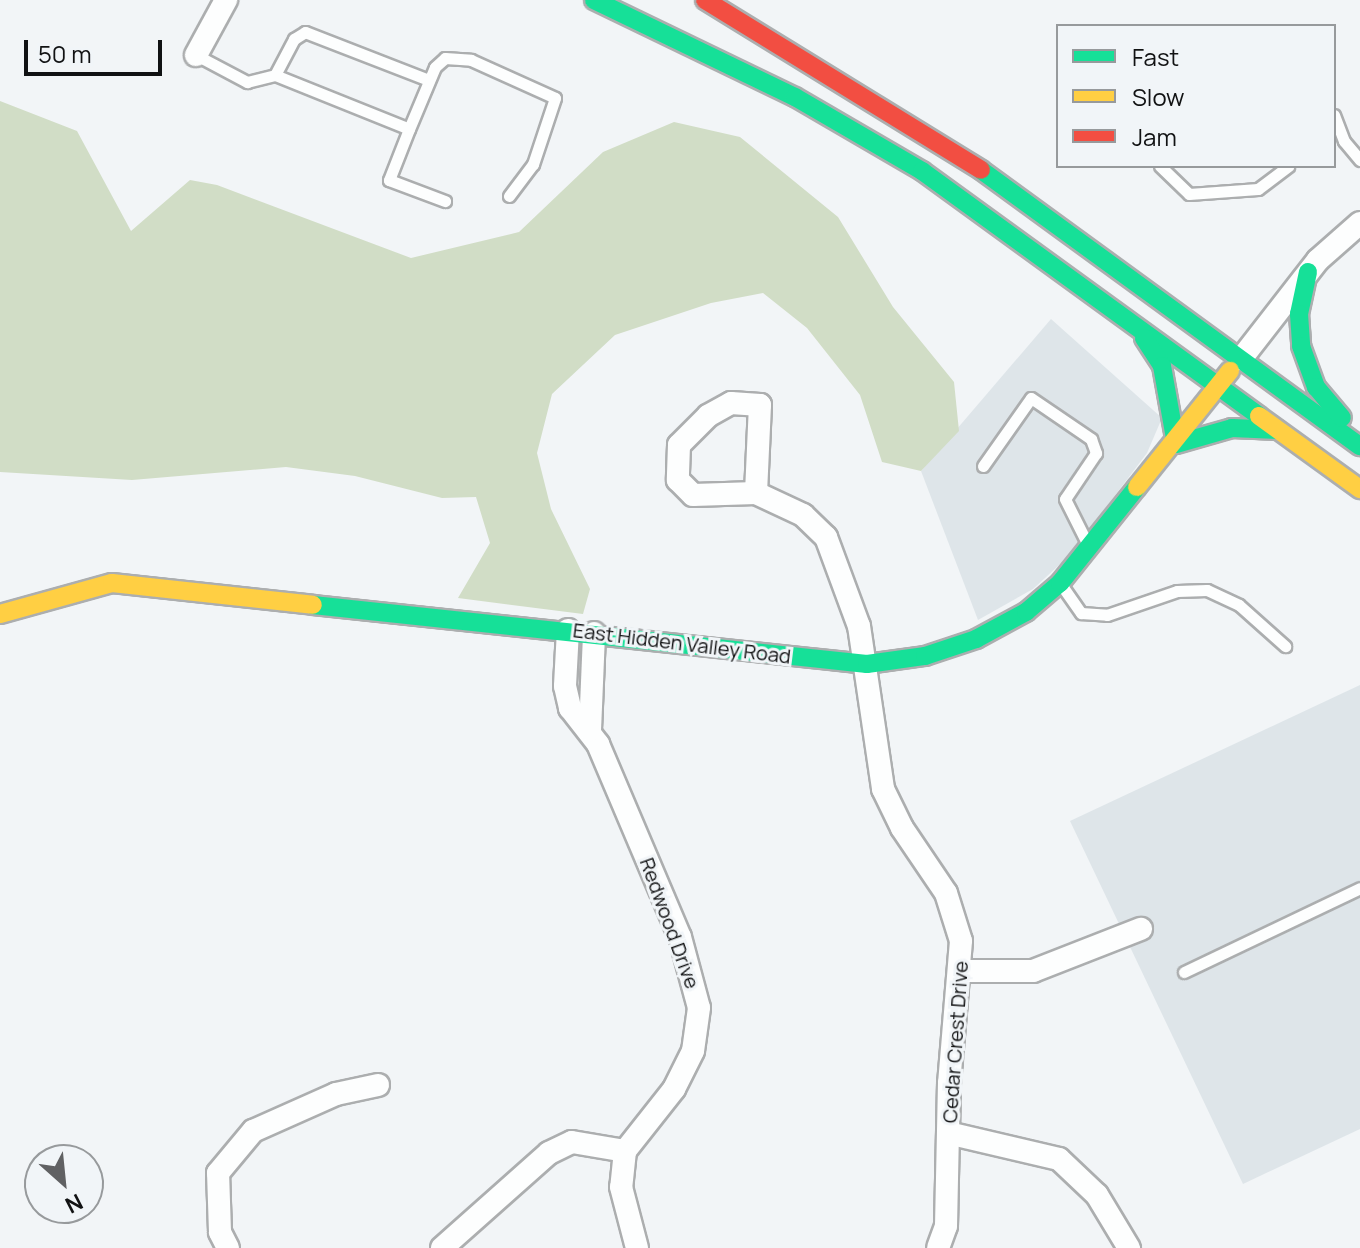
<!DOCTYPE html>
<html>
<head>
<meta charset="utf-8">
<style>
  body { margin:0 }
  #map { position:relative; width:1360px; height:1248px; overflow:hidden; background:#f2f5f7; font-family:Manrope,sans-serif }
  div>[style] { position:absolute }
  .built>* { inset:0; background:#dee5e9 }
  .green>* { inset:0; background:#d1ddc6 }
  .roads { filter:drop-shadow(2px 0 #acaeaf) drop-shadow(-2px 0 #acaeaf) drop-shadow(0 2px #acaeaf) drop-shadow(0 -2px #acaeaf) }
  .lane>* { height:11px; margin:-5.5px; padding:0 5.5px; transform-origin:5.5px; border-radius:5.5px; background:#fdfefe }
  .street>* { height:22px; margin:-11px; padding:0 11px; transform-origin:11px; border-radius:11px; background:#fdfefe }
  .fast>* { height:18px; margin:-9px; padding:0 9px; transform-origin:9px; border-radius:9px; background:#16e098 }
  .slow>* { height:18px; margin:-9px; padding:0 9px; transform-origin:9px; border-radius:9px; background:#ffcf43 }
  .jam>* { height:18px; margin:-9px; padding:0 9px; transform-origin:9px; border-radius:9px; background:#f24e42 }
  span { translate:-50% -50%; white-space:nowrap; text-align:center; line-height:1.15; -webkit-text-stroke:6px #f1f5f8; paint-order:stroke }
  .street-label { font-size:20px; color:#111213 }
  .legend { position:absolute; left:1056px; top:24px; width:280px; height:144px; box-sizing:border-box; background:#f1f5f8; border:2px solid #979a9c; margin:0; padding:10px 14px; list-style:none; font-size:24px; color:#111213 }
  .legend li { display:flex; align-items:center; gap:16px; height:40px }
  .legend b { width:40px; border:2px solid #979a9c }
  .north { position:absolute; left:24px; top:1144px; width:80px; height:80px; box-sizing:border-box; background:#f1f5f8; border:2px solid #979a9c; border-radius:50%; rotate:153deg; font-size:22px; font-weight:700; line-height:32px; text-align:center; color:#111213 }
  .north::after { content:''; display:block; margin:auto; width:28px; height:36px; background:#606163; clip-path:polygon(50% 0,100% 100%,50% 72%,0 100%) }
  .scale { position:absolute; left:24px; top:40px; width:138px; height:36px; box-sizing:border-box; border:4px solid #111213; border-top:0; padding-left:10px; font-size:24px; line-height:28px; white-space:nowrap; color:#111213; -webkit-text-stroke:6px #f1f5f8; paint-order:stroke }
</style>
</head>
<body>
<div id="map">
  <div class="built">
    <div style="clip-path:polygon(1051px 319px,1162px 418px,1147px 453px,1070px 555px,1033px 589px,978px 620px,921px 471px)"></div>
    <div style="clip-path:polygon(1360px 685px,1360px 1129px,1243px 1184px,1070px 821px)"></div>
  </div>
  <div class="green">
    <div style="clip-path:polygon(0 101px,77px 131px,131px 231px,190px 180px,217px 185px,411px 258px,519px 232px,603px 152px,674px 122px,740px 137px,838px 217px,893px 307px,954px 382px,959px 431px,921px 471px,882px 462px,860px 395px,807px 328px,763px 293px,711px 303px,615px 335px,552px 394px,537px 453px,551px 509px,590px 589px,583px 614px,458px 598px,490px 543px,476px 497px,442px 498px,355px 476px,286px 467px,132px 480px,0 472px)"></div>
  </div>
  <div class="roads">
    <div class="lane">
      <div style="left:196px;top:55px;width:58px;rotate:27.9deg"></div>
      <div style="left:247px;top:82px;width:29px;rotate:-14deg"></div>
      <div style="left:275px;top:75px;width:144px;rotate:21.9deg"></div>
      <div style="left:409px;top:129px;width:67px;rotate:-67.2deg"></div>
      <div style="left:435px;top:67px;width:13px;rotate:-42deg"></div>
      <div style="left:445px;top:58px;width:26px;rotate:4deg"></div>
      <div style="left:471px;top:60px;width:92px;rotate:24.3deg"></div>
      <div style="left:555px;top:98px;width:70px;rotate:108.4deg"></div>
      <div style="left:533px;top:164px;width:40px;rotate:127deg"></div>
      <div style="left:275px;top:75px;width:41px;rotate:-62.2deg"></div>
      <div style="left:294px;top:39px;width:13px;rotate:-32deg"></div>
      <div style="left:305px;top:32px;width:133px;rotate:21.2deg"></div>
      <div style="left:1334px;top:115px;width:28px;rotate:69deg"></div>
      <div style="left:1344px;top:141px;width:25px;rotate:50deg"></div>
      <div style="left:409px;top:129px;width:55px;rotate:111.4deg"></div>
      <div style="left:389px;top:180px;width:60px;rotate:20.6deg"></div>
      <div style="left:1160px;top:166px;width:40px;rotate:44deg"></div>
      <div style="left:1189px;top:194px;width:69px;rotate:-4.1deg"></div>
      <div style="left:1258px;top:189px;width:38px;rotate:-37deg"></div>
      <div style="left:983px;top:466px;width:83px;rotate:-54.8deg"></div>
      <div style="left:1031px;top:398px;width:73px;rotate:34.3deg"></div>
      <div style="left:1091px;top:439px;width:15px;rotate:70deg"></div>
      <div style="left:1096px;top:453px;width:55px;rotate:124deg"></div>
      <div style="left:1065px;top:499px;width:49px;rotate:63.4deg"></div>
      <div style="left:1060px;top:583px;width:37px;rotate:55deg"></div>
      <div style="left:1081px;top:613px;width:26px;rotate:4deg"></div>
      <div style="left:1107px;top:615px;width:74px;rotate:-18.9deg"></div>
      <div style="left:1177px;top:591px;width:30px;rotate:-2deg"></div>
      <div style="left:1207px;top:590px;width:35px;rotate:25deg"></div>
      <div style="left:1239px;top:605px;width:62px;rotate:41.7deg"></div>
      <div style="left:1184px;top:972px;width:195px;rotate:-25.5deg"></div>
    </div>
    <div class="street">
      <div style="left:196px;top:55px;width:63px;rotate:-61.4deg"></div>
      <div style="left:1241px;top:359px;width:125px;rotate:-52.1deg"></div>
      <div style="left:1318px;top:260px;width:56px;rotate:-41.4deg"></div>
      <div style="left:756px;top:493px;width:88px;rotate:-87.4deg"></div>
      <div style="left:760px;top:405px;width:29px;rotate:-176deg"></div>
      <div style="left:731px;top:403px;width:26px;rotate:151deg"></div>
      <div style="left:708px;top:416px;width:41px;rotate:135deg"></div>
      <div style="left:679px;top:445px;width:35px;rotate:92deg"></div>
      <div style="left:678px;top:480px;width:21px;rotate:45deg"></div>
      <div style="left:693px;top:495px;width:63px;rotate:-1.8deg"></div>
      <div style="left:756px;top:493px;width:52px;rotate:25.1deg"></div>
      <div style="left:803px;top:515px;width:32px;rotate:44deg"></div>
      <div style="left:826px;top:537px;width:95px;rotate:69.7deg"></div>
      <div style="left:859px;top:626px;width:165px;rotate:81.6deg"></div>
      <div style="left:883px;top:789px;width:43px;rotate:64deg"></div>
      <div style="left:902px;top:828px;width:78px;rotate:55.9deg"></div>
      <div style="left:946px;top:893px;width:50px;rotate:72.6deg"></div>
      <div style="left:961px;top:941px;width:143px;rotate:94.8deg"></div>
      <div style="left:949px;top:1083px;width:143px;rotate:91.2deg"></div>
      <div style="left:946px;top:1226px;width:23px;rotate:110deg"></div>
      <div style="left:568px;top:630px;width:56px;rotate:93.1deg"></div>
      <div style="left:565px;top:686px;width:23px;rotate:77deg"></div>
      <div style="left:570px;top:708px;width:46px;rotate:52.1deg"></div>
      <div style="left:598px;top:744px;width:210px;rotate:67deg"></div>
      <div style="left:680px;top:937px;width:73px;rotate:75deg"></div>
      <div style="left:699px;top:1008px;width:43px;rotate:97.9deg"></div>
      <div style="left:693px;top:1051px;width:42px;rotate:116.6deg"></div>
      <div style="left:674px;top:1089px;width:79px;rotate:128.3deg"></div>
      <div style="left:625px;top:1151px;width:36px;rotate:96deg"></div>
      <div style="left:621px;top:1187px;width:63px;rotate:75.3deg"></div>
      <div style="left:590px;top:730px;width:97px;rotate:-87.6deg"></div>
      <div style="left:961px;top:971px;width:72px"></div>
      <div style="left:1033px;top:971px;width:116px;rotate:-21.3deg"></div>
      <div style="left:948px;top:1133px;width:114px;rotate:13.2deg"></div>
      <div style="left:1059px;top:1159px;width:52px;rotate:43.5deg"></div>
      <div style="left:1097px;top:1195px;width:62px;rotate:58.9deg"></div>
      <div style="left:228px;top:1248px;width:18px;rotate:-117deg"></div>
      <div style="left:220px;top:1232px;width:59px;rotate:-91.9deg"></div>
      <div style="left:218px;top:1173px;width:55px;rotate:-50.2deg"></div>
      <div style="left:253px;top:1131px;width:91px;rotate:-24deg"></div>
      <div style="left:336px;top:1094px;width:43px;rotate:-12.1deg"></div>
      <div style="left:442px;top:1248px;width:143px;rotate:-41.6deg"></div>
      <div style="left:549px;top:1153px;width:25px;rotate:-26deg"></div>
      <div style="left:572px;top:1142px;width:54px;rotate:9.6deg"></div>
    </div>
    <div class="fast">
      <div style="left:594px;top:0;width:223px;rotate:25.8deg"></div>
      <div style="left:795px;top:97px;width:147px;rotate:30.2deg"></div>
      <div style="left:922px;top:171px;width:417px;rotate:36deg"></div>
      <div style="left:981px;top:170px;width:469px;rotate:36.1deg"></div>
      <div style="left:1308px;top:272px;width:43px;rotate:102.1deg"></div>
      <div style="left:1299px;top:314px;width:32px;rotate:86deg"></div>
      <div style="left:1301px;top:346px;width:44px;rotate:69.9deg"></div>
      <div style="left:1316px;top:387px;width:40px;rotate:50deg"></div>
      <div style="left:1144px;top:338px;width:33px;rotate:57deg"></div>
      <div style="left:1162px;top:366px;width:79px;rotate:79.8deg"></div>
      <div style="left:1176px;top:444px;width:58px;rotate:-15.9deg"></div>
      <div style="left:1232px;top:428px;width:46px;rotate:2.5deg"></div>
      <div style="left:313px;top:605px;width:557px;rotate:6.08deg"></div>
      <div style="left:867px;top:664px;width:59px;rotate:-7.9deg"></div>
      <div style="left:925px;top:656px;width:54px;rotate:-18.4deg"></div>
      <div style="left:976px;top:639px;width:57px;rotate:-28.4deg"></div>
      <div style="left:1026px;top:612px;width:45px;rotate:-40.5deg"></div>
      <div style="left:1060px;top:583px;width:123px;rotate:-51.3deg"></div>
    </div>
    <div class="slow">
      <div style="left:1259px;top:416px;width:125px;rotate:35.9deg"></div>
      <div style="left:1137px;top:487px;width:149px;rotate:-51.3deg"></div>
      <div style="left:0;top:614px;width:116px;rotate:-15.5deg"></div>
      <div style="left:112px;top:583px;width:202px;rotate:6.2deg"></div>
    </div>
    <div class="jam">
      <div style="left:705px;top:0;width:324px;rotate:31.6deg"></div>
    </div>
  </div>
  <div class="street-label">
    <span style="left:682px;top:643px;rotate:7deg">East Hidden Valley Road</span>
    <span style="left:670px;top:923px;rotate:70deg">Redwood Drive</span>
    <span style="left:955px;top:1042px;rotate:-86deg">Cedar Crest Drive</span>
  </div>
  <ul class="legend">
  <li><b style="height:10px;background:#16e098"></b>Fast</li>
  <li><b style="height:10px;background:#ffcf43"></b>Slow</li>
  <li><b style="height:10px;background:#f24e42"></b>Jam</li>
  </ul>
  <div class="north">N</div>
  <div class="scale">50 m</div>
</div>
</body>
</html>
